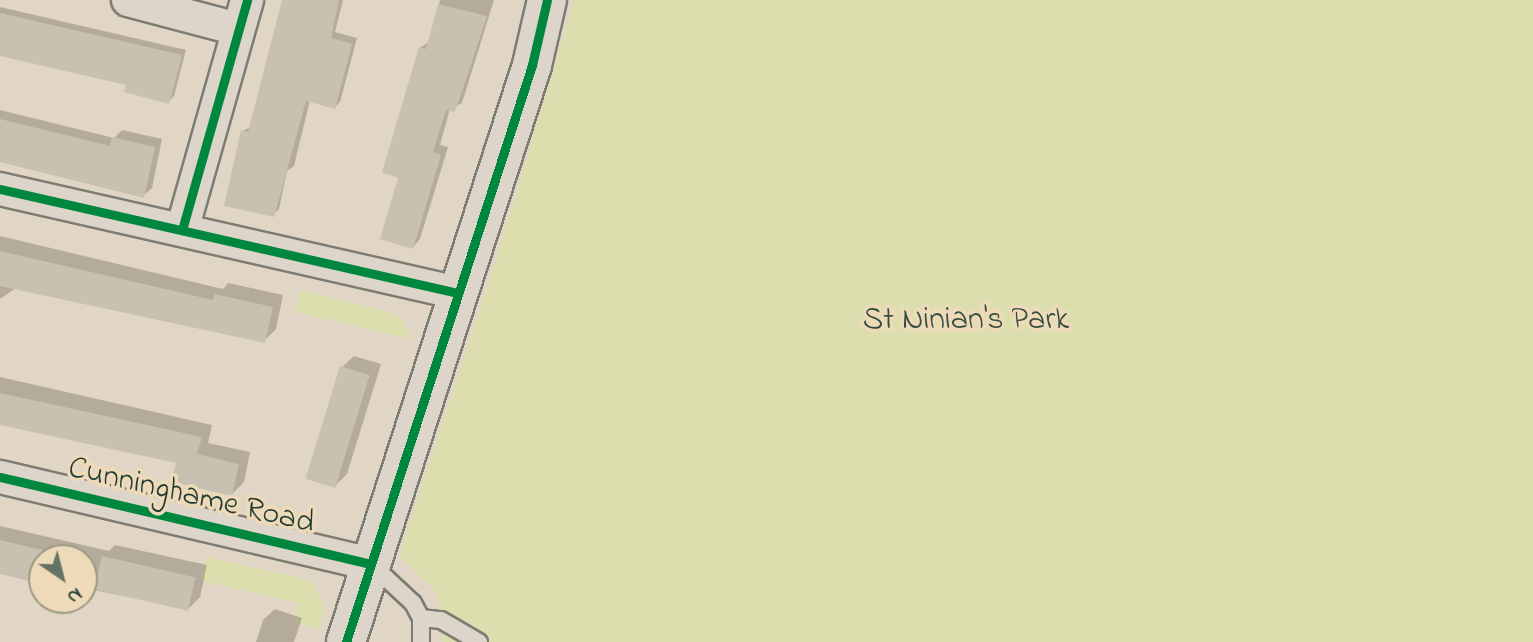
<!DOCTYPE html>
<html>
<head>
<meta charset="utf-8">
<style>
  body { margin:0 }
  #map { position:relative; width:1533px; height:642px; overflow:hidden; background:#e1d6c5; font-family:"Indie Flower",sans-serif }
  div>[style] { position:absolute }
  .green>* { inset:0; background:#dcdfad }
  .shadow>* { inset:0; background:#0003 }
  .building>* { inset:0; background:#c8c0b1; transform-origin:0 0 }
  .roads { filter:drop-shadow(2px 0 #7c7c73) drop-shadow(-2px 0 #7c7c73) drop-shadow(0 2px #7c7c73) drop-shadow(0 -2px #7c7c73) }
  .lane>* { height:16px; margin:-8px; padding:0 8px; transform-origin:8px; border-radius:8px; background:#ddd5c9 }
  .street>* { height:32px; margin:-16px; padding:0 16px; transform-origin:16px; border-radius:16px; background:#ddd5c9 }
  .secondary>* { height:38px; margin:-19px; padding:0 19px; transform-origin:19px; border-radius:19px; background:#ddd5c9 }
  .cycleway>* { height:9px; margin:-4.5px; padding:0 4.5px; transform-origin:4.5px; border-radius:4.5px; background:#00873e }
  span { translate:-50% -50%; white-space:nowrap; text-align:center; line-height:1.15; -webkit-text-stroke:7px #eed9b8; paint-order:stroke }
  .park-label { font-size:32px; color:#314e3e }
  .street-label { font-size:32px; color:#1f3d34 }
  .north { position:absolute; left:28px; top:544px; width:70px; height:70px; box-sizing:border-box; background:#eed9b8; border:2px solid #9b9b83; border-radius:50%; rotate:145deg; font-size:19px; font-weight:700; line-height:28px; text-align:center; color:#1f3d34 }
  .north::after { content:''; display:block; margin:auto; width:24px; height:32px; background:#637367; clip-path:polygon(50% 0,100% 100%,50% 72%,0 100%) }
</style>
</head>
<body>
<div id="map">
  <div class="green">
    <div style="clip-path:polygon(574px 0,1533px 0,1533px 642px,443px 642px,438px 597px,430px 585px,399px 557px,500px 248px)"></div>
    <div style="clip-path:polygon(300px 290px,390px 312px,401px 318px,411px 339px,295px 312px)"></div>
    <div style="clip-path:polygon(207px 557px,305px 579px,314px 584px,324px 607px,318px 629px,293px 621px,299px 603px,202px 581px)"></div>
  </div>
  <div class="shadow">
    <div style="clip-path:polygon(283px 0,343px 0,335px 32px,357px 38px,340px 102px,335px 107px,310px 100px,294px 166px,287px 171px,279px 209px,273px 215px,243px 131px,252px 126px)"></div>
    <div style="clip-path:polygon(440px 0,494px 0,462px 103px,450px 109px,440px 145px,448px 147px,420px 239px,413px 247px,400px 176px,420px 48px,430px 41px)"></div>
    <div style="clip-path:polygon(0 7px,186px 50px,174px 96px,168px 102px,128px 84px,0 54px)"></div>
    <div style="clip-path:polygon(0 110px,114px 138px,122px 130px,162px 139px,152px 188px,143px 196px,0 161px)"></div>
    <div style="clip-path:polygon(0 236px,223px 289px,228px 283px,283px 295px,276px 329px,264px 341px,16px 288px,0 299px)"></div>
    <div style="clip-path:polygon(354px 356px,381px 364px,347px 474px,335px 486px,342px 367px)"></div>
    <div style="clip-path:polygon(0 377px,212px 425px,208px 443px,250px 452px,244px 482px,232px 494px,178px 462px,0 422px)"></div>
    <div style="clip-path:polygon(0 526px,109px 551px,115px 545px,207px 565px,200px 597px,188px 609px,84px 588px,84px 558px,42px 558px,42px 580px,0 572px)"></div>
    <div style="clip-path:polygon(275px 609px,302px 618px,294px 642px,256px 642px,263px 620px)"></div>
  </div>
  <div class="building">
    <div style="clip-path:polygon(282px 0,339px 0,331px 38px,352px 44px,335px 109px,306px 101px,274px 217px,224px 206px,241px 130px,248px 132px)"></div>
    <div style="clip-path:polygon(438px 4px,487px 16px,455px 112px,446px 110px,433px 152px,441px 155px,413px 249px,380px 239px,398px 178px,382px 172px,419px 47px,426px 49px)"></div>
    <div style="clip-path:polygon(0 13px,182px 55px,169px 104px,124px 92px,126px 85px,0 56px)"></div>
    <div style="clip-path:polygon(0 119px,110px 146px,112px 137px,155px 147px,144px 198px,0 162px)"></div>
    <div style="clip-path:polygon(0 251px,213px 300px,215px 294px,273px 307px,265px 343px,0 286px)"></div>
    <div style="left:340px;top:366px;width:31px;height:118px;rotate:17deg"></div>
    <div style="clip-path:polygon(0 393px,202px 437px,197px 454px,239px 464px,232px 496px,171px 482px,176px 463px,0 425px)"></div>
    <div style="clip-path:polygon(0 540px,42px 550px,42px 584px,0 574px)"></div>
    <div style="left:102px;top:556px;width:96px;height:34px;rotate:13deg"></div>
  </div>
  <div class="roads">
    <div class="lane">
      <div style="left:371px;top:564px;width:57px;rotate:42.9deg"></div>
      <div style="left:413px;top:603px;width:17px;rotate:62deg"></div>
      <div style="left:421px;top:618px;width:24px;rotate:90deg"></div>
      <div style="left:421px;top:618px;width:20px;rotate:6deg"></div>
      <div style="left:441px;top:620px;width:44px;rotate:30.1deg"></div>
    </div>
    <div class="street">
      <div style="left:128px;top:0;width:114px;rotate:14.8deg"></div>
      <div style="left:0;top:189px;width:469px;rotate:12.8deg"></div>
      <div style="left:182px;top:230px;width:239px;rotate:-74.2deg"></div>
      <div style="left:0;top:477px;width:381px;rotate:13.2deg"></div>
    </div>
    <div class="secondary">
      <div style="left:346px;top:642px;width:606px;rotate:-72.13deg"></div>
      <div style="left:532px;top:65px;width:67px;rotate:-77deg"></div>
    </div>
  </div>
  <div class="cycleway">
    <div style="left:0;top:189px;width:469px;rotate:12.8deg"></div>
    <div style="left:182px;top:230px;width:239px;rotate:-74.2deg"></div>
    <div style="left:0;top:477px;width:381px;rotate:13.2deg"></div>
    <div style="left:346px;top:642px;width:606px;rotate:-72.13deg"></div>
    <div style="left:532px;top:65px;width:67px;rotate:-77deg"></div>
  </div>
  <div class="park-label">
    <span style="left:966px;top:321px">St Ninian's Park</span>
  </div>
  <div class="street-label">
    <span style="left:191px;top:497px;rotate:13deg">Cunninghame Road</span>
  </div>
  <div class="north">N</div>
</div>
</body>
</html>
